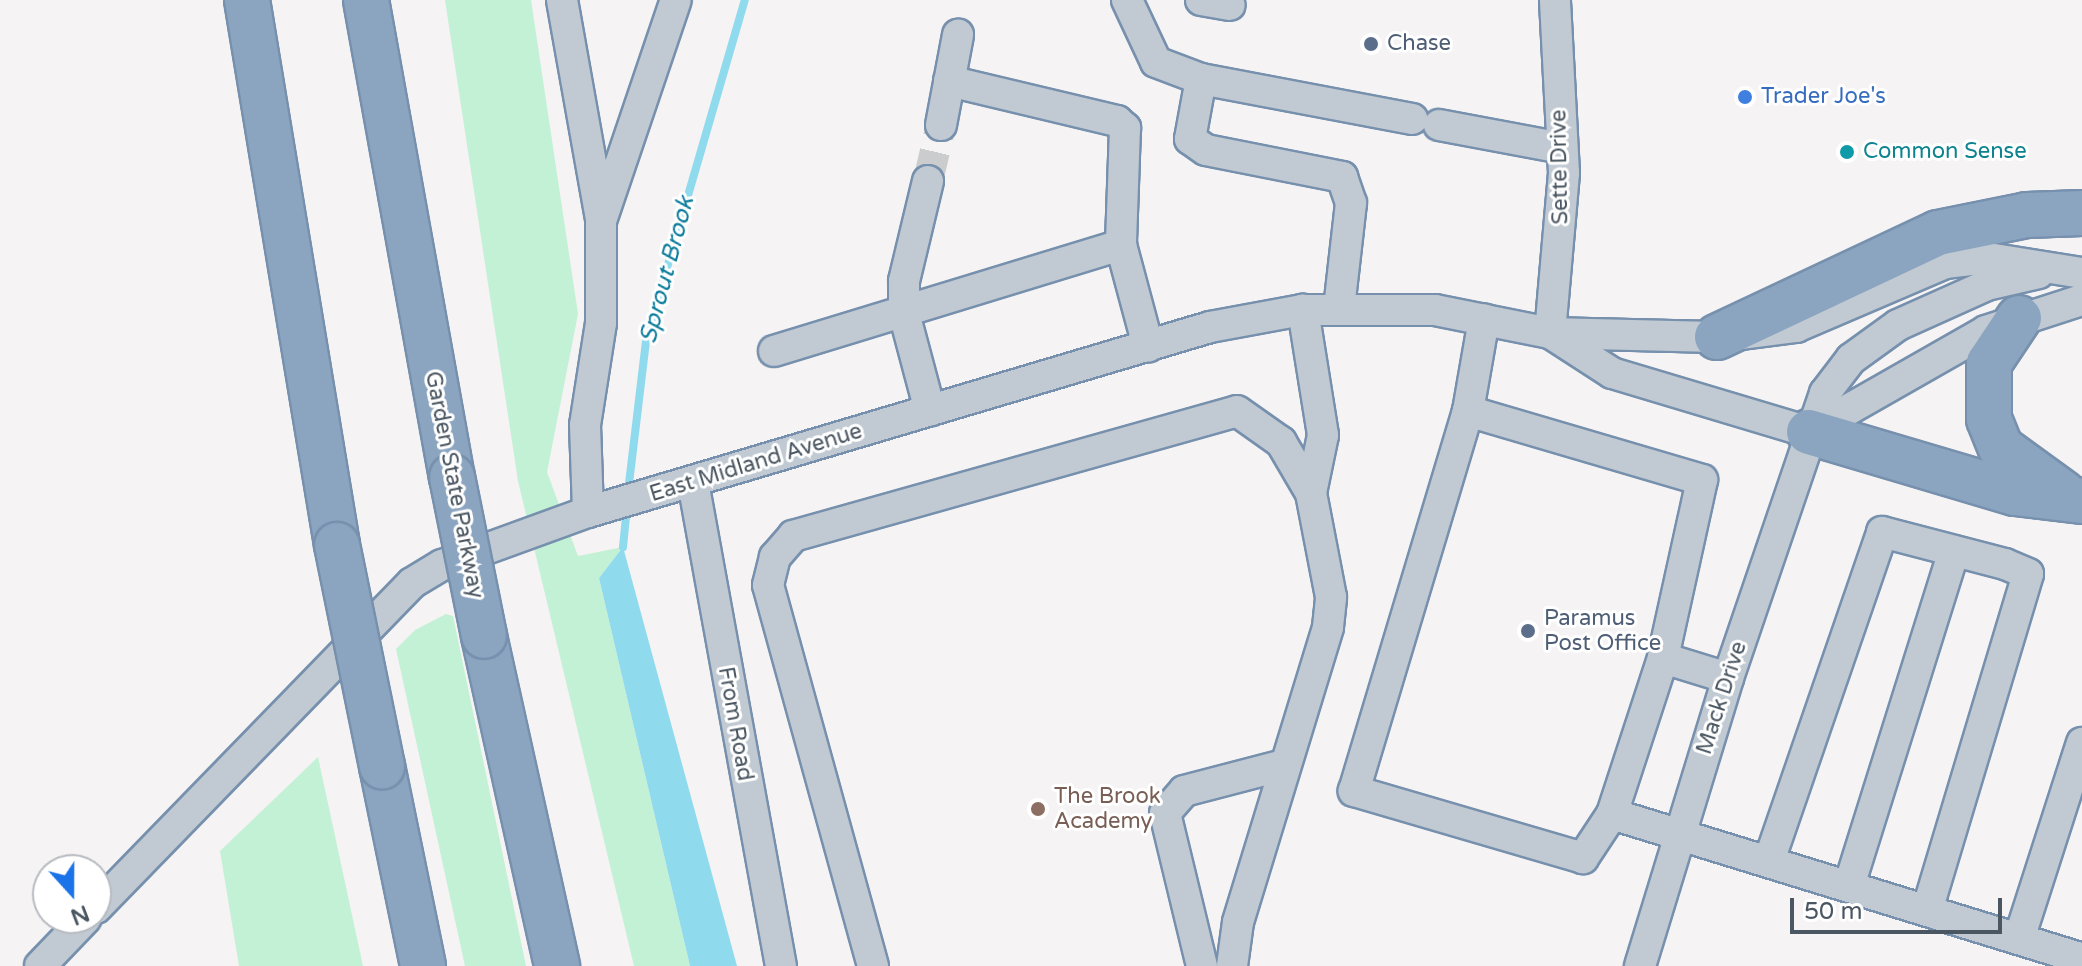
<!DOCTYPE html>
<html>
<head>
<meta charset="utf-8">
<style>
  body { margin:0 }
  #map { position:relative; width:2082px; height:966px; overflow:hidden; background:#f5f3f3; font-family:"Varela Round",sans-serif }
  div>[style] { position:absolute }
  .green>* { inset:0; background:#c3f1d5 }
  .water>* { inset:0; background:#90daee }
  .stream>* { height:8px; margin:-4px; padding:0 4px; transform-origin:4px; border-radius:4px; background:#90daee }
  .minor-tunnel>* { height:30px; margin-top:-15px; transform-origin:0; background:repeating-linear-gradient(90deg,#caccce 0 30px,transparent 0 45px) }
  .roads { filter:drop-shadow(2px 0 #7690ad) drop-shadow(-2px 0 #7690ad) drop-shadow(0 2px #7690ad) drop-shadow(0 -2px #7690ad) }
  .minor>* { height:30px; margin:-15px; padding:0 15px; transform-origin:15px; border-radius:15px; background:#c1cad2 }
  .highway>* { height:44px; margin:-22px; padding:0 22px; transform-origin:22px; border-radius:22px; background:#8ba5c1 }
  .bridges { filter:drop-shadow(2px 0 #7690ad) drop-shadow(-2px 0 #7690ad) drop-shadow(0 2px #7690ad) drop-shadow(0 -2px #7690ad) }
  .highway-bridge>* { height:44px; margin:-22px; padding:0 22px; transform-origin:22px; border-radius:22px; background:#8ba5c1 }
  .dots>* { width:22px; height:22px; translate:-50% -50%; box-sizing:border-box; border:4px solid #fff; border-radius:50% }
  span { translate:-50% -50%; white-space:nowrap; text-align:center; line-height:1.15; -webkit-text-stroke:6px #fff; paint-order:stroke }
  .service-label { font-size:22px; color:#4e5e75 }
  .left { translate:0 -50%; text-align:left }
  .shop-label { font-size:22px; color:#366cbe }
  .culture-label { font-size:22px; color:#0d838f }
  .street-label { font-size:22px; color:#4a5661 }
  .education-label { font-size:22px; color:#785e54 }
  .water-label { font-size:24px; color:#0c7c9b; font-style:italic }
  .north { position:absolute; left:32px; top:854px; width:80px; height:80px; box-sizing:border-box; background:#fff; border:2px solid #b7bbc0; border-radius:50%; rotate:159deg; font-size:22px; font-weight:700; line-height:32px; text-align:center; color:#4a5661 }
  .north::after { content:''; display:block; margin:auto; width:28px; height:36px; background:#1a73e8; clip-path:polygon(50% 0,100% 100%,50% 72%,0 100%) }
  .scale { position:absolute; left:1790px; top:898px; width:212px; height:36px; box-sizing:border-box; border:4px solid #4a5661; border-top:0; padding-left:10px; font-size:24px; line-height:28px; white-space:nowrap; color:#4a5661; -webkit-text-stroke:6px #fff; paint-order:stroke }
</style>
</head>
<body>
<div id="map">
  <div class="green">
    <div style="clip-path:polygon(445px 0,531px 0,578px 314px,547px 472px,578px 556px,623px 547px,599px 578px,690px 966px,634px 966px,518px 481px)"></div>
    <div style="clip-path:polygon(446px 614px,453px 616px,526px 966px,465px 966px,396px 649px,415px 630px)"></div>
    <div style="clip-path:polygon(318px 757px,363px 966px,239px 966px,220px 851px)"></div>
  </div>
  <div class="water">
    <div style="clip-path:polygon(623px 547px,737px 966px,690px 966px,599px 578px)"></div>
  </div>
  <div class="stream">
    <div style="left:628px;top:492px;width:153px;rotate:-83.2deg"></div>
    <div style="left:646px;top:340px;width:354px;rotate:-73.8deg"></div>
    <div style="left:623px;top:547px;width:41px;rotate:-84.4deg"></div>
  </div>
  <div class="minor-tunnel">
    <div style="left:928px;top:181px;width:57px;rotate:-76.9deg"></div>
  </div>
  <div class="roads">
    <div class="minor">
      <div style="left:562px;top:0;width:223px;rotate:79.9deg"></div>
      <div style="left:601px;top:220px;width:103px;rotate:90deg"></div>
      <div style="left:601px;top:323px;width:103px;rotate:98.9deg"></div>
      <div style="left:585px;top:425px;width:87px;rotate:88deg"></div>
      <div style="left:1127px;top:0;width:68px;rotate:64.9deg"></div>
      <div style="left:1156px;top:62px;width:48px;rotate:20.7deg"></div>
      <div style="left:1201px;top:79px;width:61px;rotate:100.4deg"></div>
      <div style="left:1190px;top:139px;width:19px;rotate:35deg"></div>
      <div style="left:1206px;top:150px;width:139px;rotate:11.2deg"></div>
      <div style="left:1342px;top:177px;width:28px;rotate:71deg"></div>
      <div style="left:1351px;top:203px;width:106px;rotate:96.5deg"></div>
      <div style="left:1201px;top:0;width:29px;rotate:10deg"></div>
      <div style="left:1201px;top:79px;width:215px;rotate:10.7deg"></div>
      <div style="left:949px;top:81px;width:173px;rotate:13.4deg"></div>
      <div style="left:1117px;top:121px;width:11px;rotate:41deg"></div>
      <div style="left:1125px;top:128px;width:117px;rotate:92deg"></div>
      <div style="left:1121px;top:245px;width:105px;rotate:75deg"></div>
      <div style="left:941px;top:125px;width:92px;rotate:-79.3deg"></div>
      <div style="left:1439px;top:125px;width:125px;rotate:10.6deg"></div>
      <div style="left:928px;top:181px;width:103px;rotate:103.5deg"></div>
      <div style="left:904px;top:281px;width:32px;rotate:90deg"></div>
      <div style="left:904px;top:313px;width:101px;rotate:75.1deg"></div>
      <div style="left:602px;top:218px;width:230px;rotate:-71.3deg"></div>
      <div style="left:1550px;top:333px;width:74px;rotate:32.8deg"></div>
      <div style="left:1612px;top:373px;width:206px;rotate:16.7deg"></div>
      <div style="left:1809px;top:432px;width:204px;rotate:-29.7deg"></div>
      <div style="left:1986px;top:331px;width:101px;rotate:-17.9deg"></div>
      <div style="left:1550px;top:333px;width:161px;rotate:-85deg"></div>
      <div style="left:1564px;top:173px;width:173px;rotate:-93deg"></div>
      <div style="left:774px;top:351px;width:363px;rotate:-17deg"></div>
      <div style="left:1468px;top:411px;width:244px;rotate:16.4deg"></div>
      <div style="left:1702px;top:480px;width:182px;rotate:102.4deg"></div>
      <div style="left:1663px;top:658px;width:164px;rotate:108.1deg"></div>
      <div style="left:1612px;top:814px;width:53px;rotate:123.4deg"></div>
      <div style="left:1583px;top:858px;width:239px;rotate:-163.7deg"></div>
      <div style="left:1354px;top:791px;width:397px;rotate:-73.3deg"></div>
      <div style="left:1468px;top:411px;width:93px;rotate:-80.1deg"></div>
      <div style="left:693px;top:482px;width:492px;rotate:79.7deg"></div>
      <div style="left:1663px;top:658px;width:68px;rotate:17.1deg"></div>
      <div style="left:1612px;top:814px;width:492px;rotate:17.1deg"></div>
      <div style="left:1769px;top:861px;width:348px;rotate:-71deg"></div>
      <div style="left:1882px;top:532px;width:127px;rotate:14.6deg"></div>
      <div style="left:2005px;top:564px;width:25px;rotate:23deg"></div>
      <div style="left:2028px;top:574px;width:351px;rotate:106.7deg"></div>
      <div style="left:1849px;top:886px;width:351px;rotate:-72.6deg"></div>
      <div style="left:96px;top:908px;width:453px;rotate:-45.8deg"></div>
      <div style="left:412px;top:583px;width:35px;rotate:-31deg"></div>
      <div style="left:442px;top:565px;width:155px;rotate:-20deg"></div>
      <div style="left:588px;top:512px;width:649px;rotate:-16.56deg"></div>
      <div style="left:1210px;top:327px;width:95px;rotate:-10.4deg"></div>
      <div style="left:1303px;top:310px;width:132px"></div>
      <div style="left:1435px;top:310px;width:117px;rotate:11.3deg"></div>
      <div style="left:1550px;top:333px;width:167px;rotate:1.4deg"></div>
      <div style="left:1717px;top:337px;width:80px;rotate:-7.2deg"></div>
      <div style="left:1796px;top:327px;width:162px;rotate:-23.2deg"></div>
      <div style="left:1945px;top:263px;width:43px;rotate:-6.6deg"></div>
      <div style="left:1988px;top:258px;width:95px;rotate:9.1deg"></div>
      <div style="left:2019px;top:939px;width:206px;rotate:-72.2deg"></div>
      <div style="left:40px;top:966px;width:66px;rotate:-46.2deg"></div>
      <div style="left:873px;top:966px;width:395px;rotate:-105.4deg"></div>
      <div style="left:768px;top:585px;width:29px;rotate:-76deg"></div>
      <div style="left:775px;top:557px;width:28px;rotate:-49deg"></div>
      <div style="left:793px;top:536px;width:461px;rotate:-15.7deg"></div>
      <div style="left:1237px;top:411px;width:54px;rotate:35.2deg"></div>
      <div style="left:1281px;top:442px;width:59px;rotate:59.5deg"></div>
      <div style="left:1202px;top:966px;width:157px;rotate:-103.6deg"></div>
      <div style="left:1165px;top:813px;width:29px;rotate:-49deg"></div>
      <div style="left:1184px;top:791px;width:103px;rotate:-14.6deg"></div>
      <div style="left:1232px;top:966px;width:44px;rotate:-82.2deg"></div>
      <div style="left:1238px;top:922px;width:308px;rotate:-73deg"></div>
      <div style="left:1328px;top:627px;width:30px;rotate:-84deg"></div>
      <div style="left:1331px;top:597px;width:106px;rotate:-100.9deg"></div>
      <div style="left:1311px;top:493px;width:59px;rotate:-78.3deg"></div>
      <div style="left:1323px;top:435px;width:127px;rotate:-99.1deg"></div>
      <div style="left:1640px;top:966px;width:301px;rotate:-73deg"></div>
      <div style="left:1728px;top:678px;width:301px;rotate:-71.2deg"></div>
      <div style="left:1825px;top:393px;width:43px;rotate:-52.6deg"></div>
      <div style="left:1851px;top:359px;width:58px;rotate:-35.9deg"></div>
      <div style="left:1898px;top:325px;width:98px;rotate:-24.2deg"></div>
      <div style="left:1987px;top:285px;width:53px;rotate:-13deg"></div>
    </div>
    <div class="highway">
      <div style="left:247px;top:0;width:552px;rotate:80.62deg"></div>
      <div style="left:366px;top:0;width:485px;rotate:79.8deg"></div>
      <div style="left:2019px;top:318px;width:54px;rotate:123.7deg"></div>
      <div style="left:1989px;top:363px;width:56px;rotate:90deg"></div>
      <div style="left:1989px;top:419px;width:31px;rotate:68deg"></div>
      <div style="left:2001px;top:448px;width:77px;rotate:36deg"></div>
      <div style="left:1717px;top:337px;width:244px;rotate:-25.2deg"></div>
      <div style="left:1938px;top:233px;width:91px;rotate:-11.4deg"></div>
      <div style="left:2027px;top:215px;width:55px;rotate:-2.1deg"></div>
      <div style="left:1809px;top:432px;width:215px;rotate:16.5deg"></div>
      <div style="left:2015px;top:493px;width:67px;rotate:6.8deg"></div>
      <div style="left:484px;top:636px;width:338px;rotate:77.5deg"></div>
      <div style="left:382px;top:766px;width:204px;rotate:78.4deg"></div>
    </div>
  </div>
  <div class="bridges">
    <div class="highway-bridge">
      <div style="left:452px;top:477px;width:162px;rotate:78.6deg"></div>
      <div style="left:337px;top:545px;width:226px;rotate:78.5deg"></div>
    </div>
  </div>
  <div class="dots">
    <div style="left:1371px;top:44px;background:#5c6f8a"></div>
    <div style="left:1745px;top:97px;background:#3f7fe0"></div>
    <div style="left:1847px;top:152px;background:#0f9aa8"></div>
    <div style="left:1528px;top:631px;background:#5c6f8a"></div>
    <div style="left:1038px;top:809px;background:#8d6e63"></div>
  </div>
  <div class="service-label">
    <span class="left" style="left:1387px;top:44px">Chase</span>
    <span class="left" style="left:1544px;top:631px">Paramus<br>Post Office</span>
  </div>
  <div class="shop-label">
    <span class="left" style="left:1761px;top:97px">Trader Joe's</span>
  </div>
  <div class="culture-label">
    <span class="left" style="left:1863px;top:152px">Common Sense</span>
  </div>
  <div class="street-label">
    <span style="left:1560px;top:167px;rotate:-91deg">Sette Drive</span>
    <span style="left:756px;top:463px;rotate:-17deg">East Midland Avenue</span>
    <span style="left:454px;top:485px;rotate:79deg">Garden State Parkway</span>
    <span style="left:1722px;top:698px;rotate:-72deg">Mack Drive</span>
    <span style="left:735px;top:724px;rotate:80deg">From Road</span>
  </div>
  <div class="education-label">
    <span class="left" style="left:1054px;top:809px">The Brook<br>Academy</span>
  </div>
  <div class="water-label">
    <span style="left:667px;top:270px;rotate:-75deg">Sprout Brook</span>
  </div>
  <div class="north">N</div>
  <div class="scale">50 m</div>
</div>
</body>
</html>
